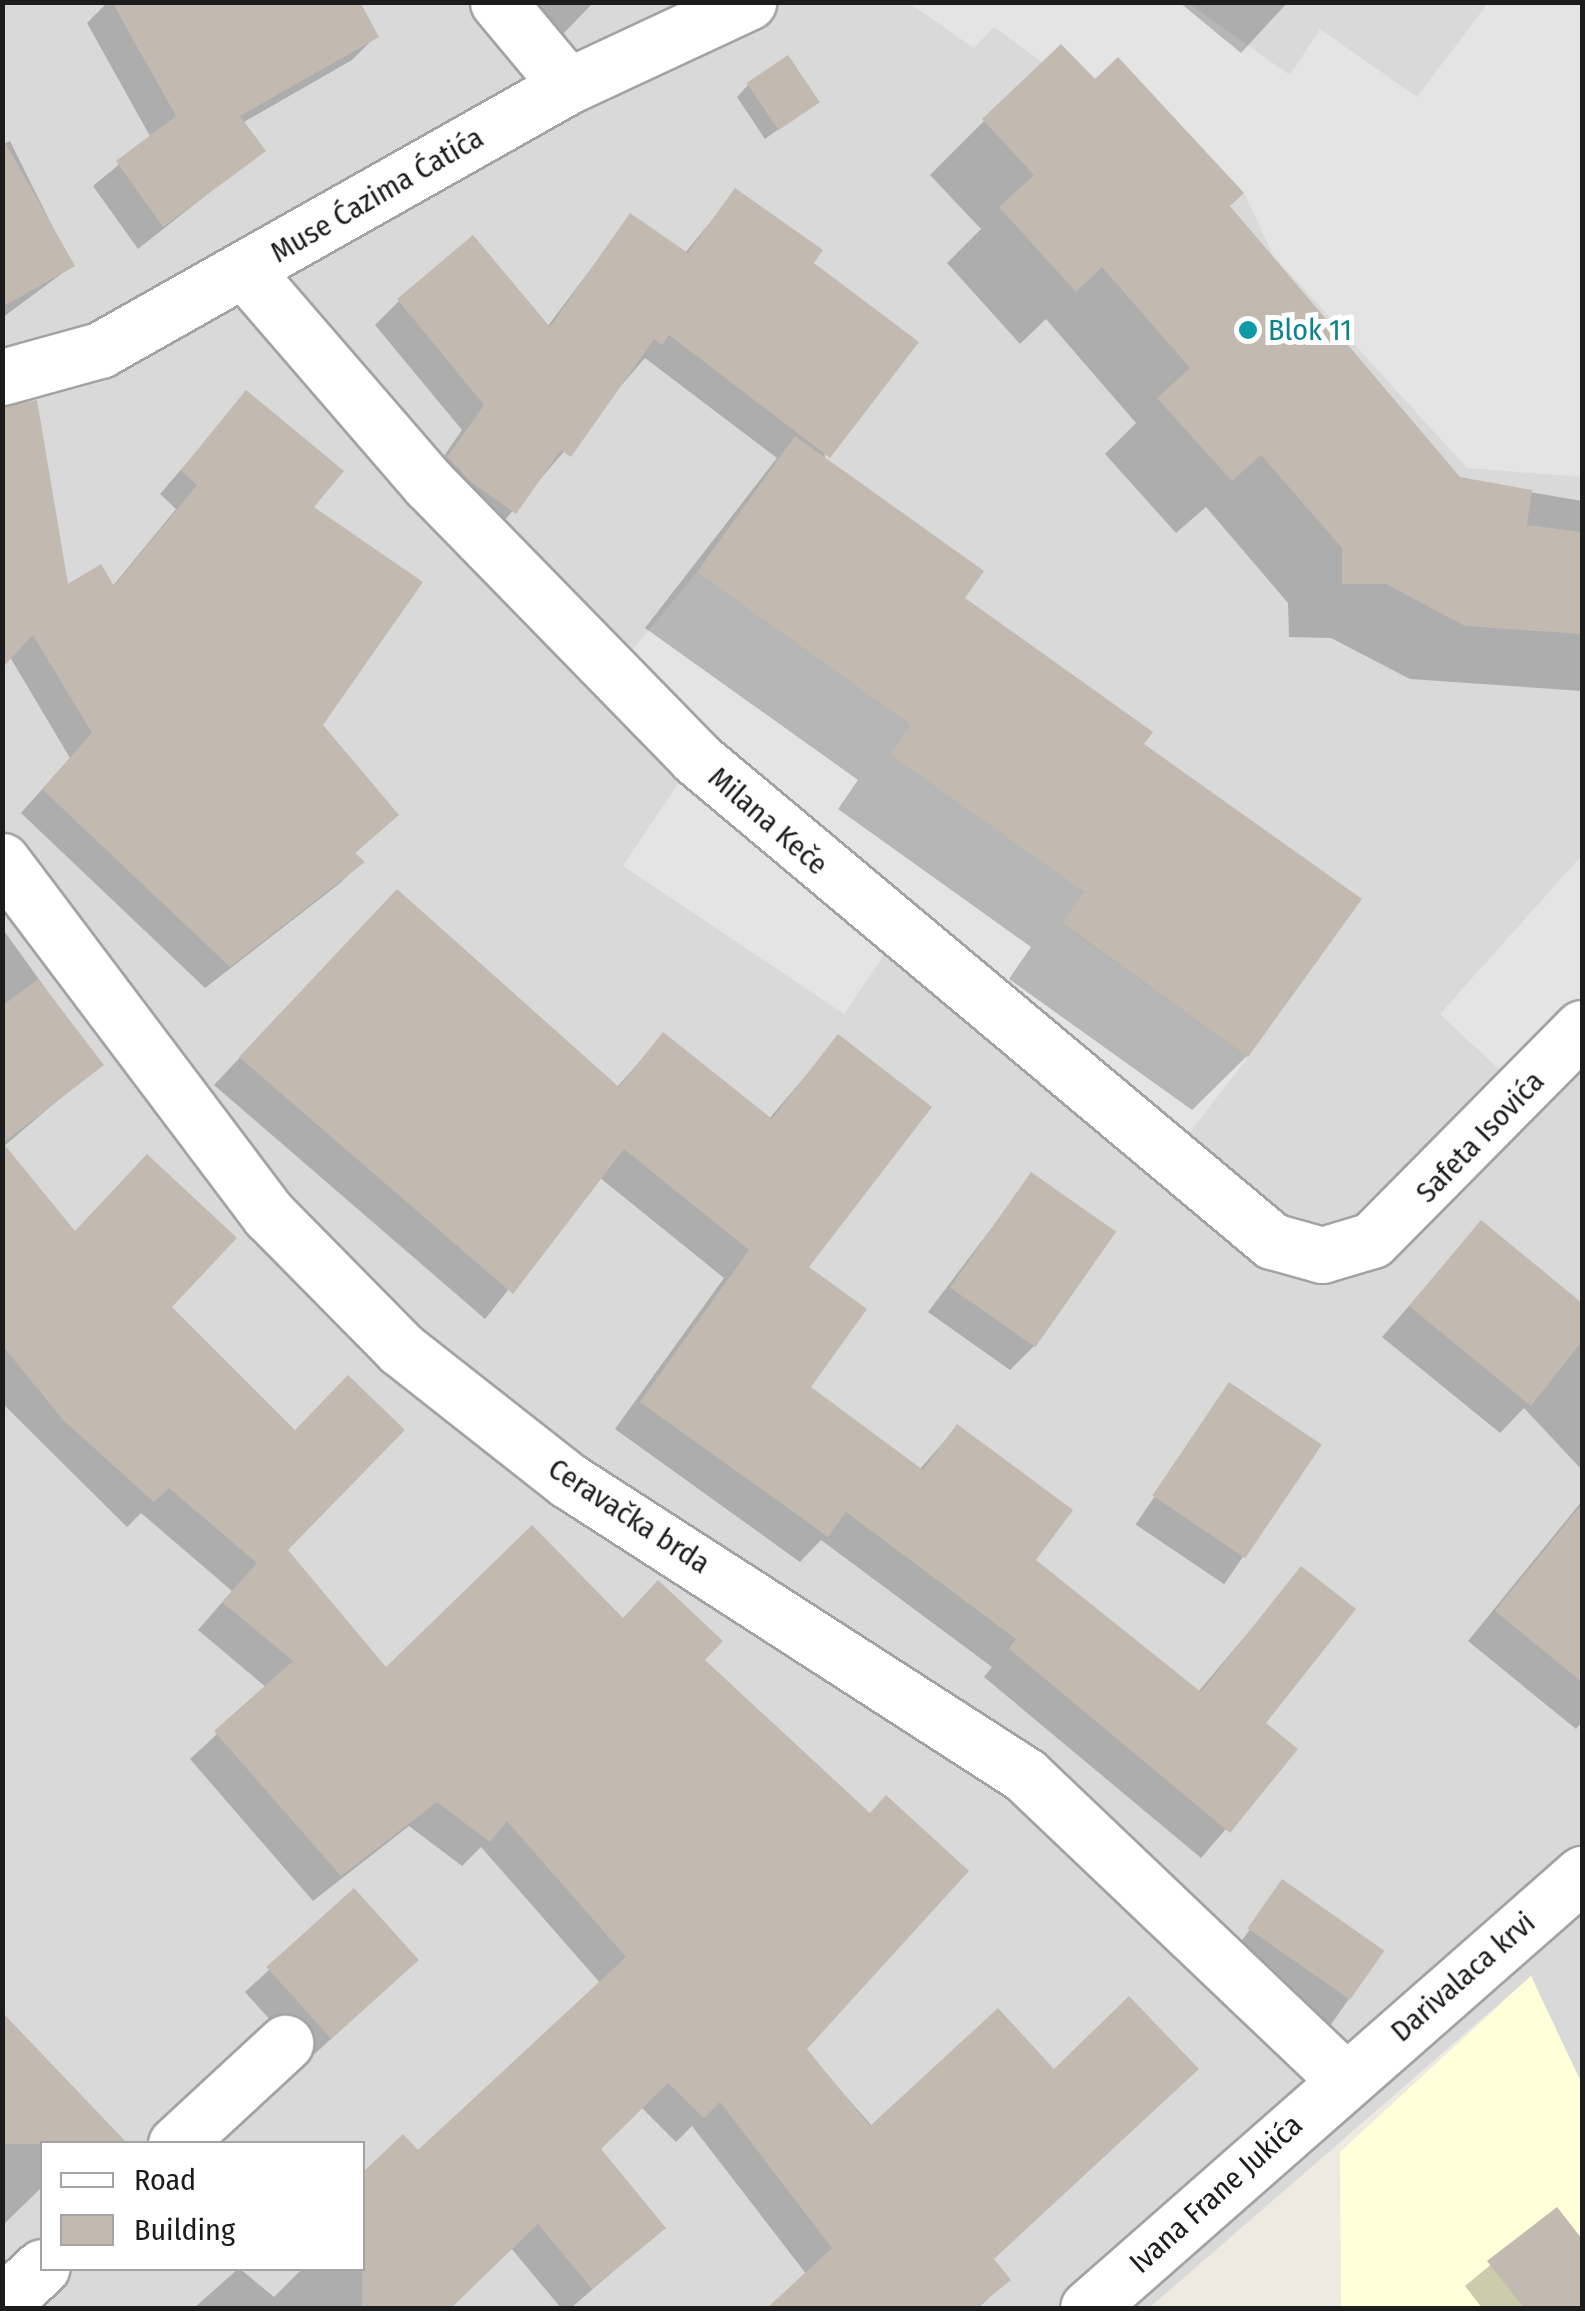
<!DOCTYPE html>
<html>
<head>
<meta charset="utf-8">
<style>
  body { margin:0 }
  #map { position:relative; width:1585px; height:2311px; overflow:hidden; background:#eeeae1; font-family:"Fira Sans Condensed",sans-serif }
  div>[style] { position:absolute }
  .residential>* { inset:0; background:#dad9d9 }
  .education>* { inset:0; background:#ffffd9 }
  .parking>* { inset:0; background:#e4e4e4 }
  .shadow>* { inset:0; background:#0003; transform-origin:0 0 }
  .building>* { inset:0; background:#c2b9b1; transform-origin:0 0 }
  .roads { filter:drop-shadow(2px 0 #a3a3a3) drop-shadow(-2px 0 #a3a3a3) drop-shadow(0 2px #a3a3a3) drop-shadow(0 -2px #a3a3a3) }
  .minor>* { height:55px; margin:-27.5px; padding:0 27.5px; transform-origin:27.5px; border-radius:27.5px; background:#fff }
  .tertiary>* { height:55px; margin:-27.5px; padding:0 27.5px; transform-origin:27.5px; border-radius:27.5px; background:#fff }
  .dots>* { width:28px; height:28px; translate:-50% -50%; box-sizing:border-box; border:5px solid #fff; border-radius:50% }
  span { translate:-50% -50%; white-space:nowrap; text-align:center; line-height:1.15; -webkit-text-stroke:10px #fff; paint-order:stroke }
  .street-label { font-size:30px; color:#1c1c1c }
  .culture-label { font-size:30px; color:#0d838f }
  .left { translate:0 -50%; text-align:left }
  .frame { position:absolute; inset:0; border:5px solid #1c1c1c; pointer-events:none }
  .legend { position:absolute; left:40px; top:2141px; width:325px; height:130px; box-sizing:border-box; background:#fff; border:2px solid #a4a4a4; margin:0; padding:12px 18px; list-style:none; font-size:30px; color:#1c1c1c }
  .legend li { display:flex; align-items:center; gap:20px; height:50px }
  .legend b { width:50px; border:2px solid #a4a4a4 }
</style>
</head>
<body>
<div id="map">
  <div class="residential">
    <div style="clip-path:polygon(evenodd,3px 3px,1582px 3px,1582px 2084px,1530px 1977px,1149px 2308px,3px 2308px,3px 3px,42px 2144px,362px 2144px,362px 2268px,42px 2268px,42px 2144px)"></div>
  </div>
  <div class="education">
    <div style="clip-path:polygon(1531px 1976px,1582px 2084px,1582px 2308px,1341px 2308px,1340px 2152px)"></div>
  </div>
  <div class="parking">
    <div style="clip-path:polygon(909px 3px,1188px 3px,1290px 75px,1320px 29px,1417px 97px,1488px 3px,1582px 3px,1582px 477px,1467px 468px,1273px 255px,1244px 193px,1118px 58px,1095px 79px,1042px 62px,994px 27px,974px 48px)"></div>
    <div style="clip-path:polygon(697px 572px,911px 725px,891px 754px,1084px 892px,1062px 924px,1248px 1057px,1170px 1158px,897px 936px,844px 1014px,623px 866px,695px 758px,611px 676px)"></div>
    <div style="clip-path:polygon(1582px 855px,1582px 1028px,1524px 1093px,1440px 1014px)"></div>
  </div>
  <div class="shadow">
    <div style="clip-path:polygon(108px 2px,357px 2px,376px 36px,352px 60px,242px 123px,262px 151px,138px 249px,93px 186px,151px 138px,87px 23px)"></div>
    <div style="clip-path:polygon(484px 2px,594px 2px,561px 36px)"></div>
    <div style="clip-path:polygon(1179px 2px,1288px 2px,1241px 53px)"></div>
    <div style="clip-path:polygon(748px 85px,817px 101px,765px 139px,737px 97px)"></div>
    <div style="clip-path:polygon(984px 121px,1227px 206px,1459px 480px,1582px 501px,1582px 691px,1410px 679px,1331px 638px,1289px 637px,1288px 603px,1206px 507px,1176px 533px,1105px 454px,1136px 423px,1046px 319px,1020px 344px,947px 263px,981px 229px,930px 175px)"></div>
    <div style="clip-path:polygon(10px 141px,72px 266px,2px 318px,2px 145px)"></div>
    <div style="clip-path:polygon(736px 191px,811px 264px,825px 460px,961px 598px,1141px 745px,1247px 1056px,1192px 1110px,1009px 979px,1031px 947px,838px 809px,858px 780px,645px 628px,777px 458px,645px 358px,491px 536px,426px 482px,462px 430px,375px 325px,399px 301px,472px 239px,547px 327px,630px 217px,684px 254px)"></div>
    <div style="clip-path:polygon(246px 394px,310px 508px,320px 726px,396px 815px,353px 855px,362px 862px,339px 884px,205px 988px,21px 813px,70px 758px,10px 657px,66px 588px,112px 587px,176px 509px,160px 494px)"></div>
    <div style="clip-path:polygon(371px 919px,616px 1088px,663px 1036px,768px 1120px,838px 1038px,805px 1268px,808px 1387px,919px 1470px,957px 1427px,1033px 1561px,1198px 1692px,1302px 1569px,1263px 1723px,1295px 1749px,1201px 1858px,984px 1677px,992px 1667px,821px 1540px,800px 1562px,615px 1429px,724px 1278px,599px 1177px,485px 1319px,214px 1085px)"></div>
    <div style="clip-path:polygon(2px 928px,92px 1053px,92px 1071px,2px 1148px)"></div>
    <div style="clip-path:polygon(2px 1174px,169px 1307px,284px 1550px,386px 1671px,622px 1620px,702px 1660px,804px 2049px,1008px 2280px,978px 2308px,770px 2308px,807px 2275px,692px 2126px,676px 2142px,641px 2107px,598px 2149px,663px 2228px,571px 2308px,561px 2308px,511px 2248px,449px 2308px,194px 2308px,239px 2268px,274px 2297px,303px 2268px,362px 2268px,418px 2153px,601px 1984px,481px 1847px,462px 1866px,409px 1826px,313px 1901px,190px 1759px,267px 1688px,198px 1630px,232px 1591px,141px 1513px,127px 1527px,2px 1403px)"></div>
    <div style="clip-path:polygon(1031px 1176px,1034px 1346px,1010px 1370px,928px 1312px)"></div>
    <div style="clip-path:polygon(1481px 1223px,1582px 1306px,1582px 1470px,1524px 1408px,1500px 1433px,1382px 1337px)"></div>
    <div style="left:1229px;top:1386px;width:107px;height:167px;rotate:34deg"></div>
    <div style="clip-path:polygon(1582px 1501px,1582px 1722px,1576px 1729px,1468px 1641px)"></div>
    <div style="left:1283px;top:1882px;width:121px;height:91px;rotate:35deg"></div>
    <div style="clip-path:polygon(354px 1891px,392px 1983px,307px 2061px,245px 1992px)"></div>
    <div style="clip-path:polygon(2px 2015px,42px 2144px,42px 2187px,2px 2226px)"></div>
    <div style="clip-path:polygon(1557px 2210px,1582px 2243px,1582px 2308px,1482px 2308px,1465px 2286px)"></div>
  </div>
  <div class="building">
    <div style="clip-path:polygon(112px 2px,360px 2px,379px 37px,240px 116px,266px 151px,163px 227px,116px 161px,176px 116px)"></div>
    <div style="clip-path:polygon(1061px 44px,1095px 79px,1118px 57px,1244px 193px,1230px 206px,1460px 477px,1532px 490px,1527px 525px,1582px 532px,1582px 634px,1465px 626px,1386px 584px,1342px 584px,1342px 548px,1261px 455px,1232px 481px,1157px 398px,1190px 368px,1102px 267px,1076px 292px,999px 207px,1034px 175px,982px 119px)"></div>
    <div style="left:788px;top:55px;width:57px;height:50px;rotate:56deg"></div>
    <div style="clip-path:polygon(2px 137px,75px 266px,2px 307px)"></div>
    <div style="clip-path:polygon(735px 188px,823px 250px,814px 263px,919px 342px,830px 458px,669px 335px,662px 345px,654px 339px,571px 457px,561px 450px,516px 514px,471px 482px,447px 457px,484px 405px,397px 299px,473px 235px,550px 327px,630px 213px,688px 253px)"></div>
    <div style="clip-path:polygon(246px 390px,344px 471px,314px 507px,423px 582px,323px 725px,399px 815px,355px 853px,365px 862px,230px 967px,42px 789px,92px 733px,33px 635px,2px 668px,2px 407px,37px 400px,68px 584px,101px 564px,114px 586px,197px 485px,181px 470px)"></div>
    <div style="clip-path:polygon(795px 436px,984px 571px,965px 598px,1153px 732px,1144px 744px,1362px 899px,1248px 1057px,1062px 923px,1084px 892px,890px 754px,911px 725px,697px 572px)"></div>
    <div style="clip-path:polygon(397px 889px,619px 1087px,663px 1032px,772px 1119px,838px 1034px,932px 1107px,809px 1267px,867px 1309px,811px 1387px,923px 1470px,957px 1424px,1073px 1510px,1036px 1560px,1201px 1692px,1301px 1566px,1356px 1609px,1266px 1723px,1298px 1749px,1230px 1833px,1009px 1649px,1016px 1639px,846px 1512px,828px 1537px,640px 1402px,749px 1250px,624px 1149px,513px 1294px,239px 1057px)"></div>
    <div style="clip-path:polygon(38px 979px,104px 1065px,3px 1143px,75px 1231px,147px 1154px,237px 1238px,172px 1307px,295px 1430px,348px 1375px,405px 1430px,288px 1550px,386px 1667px,532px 1525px,623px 1618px,658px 1580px,723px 1641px,705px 1660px,870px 1813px,886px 1795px,969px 1871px,807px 2049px,870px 2126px,998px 2008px,1054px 2069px,1129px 1996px,1199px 2069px,994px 2259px,1011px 2280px,976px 2308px,767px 2308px,832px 2248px,720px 2102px,704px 2118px,668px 2083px,601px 2149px,666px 2228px,592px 2289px,538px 2224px,451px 2308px,362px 2308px,362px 2173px,403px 2134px,418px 2150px,626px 1957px,507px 1821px,490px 1842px,437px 1802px,341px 1876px,214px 1731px,293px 1661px,222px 1602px,257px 1563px,169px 1488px,154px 1502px,63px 1420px,2px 1345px,2px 1006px)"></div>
    <div style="left:1031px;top:1172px;width:104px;height:141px;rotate:35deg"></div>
    <div style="clip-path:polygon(1481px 1220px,1582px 1303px,1582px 1341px,1531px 1406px,1409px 1306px)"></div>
    <div style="left:1229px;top:1382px;width:112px;height:137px;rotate:34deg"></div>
    <div style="clip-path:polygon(1582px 1504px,1582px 1682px,1495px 1611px)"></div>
    <div style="left:1282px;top:1879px;width:125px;height:60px;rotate:35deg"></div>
    <div style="left:354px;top:1888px;width:97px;height:118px;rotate:48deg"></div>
    <div style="clip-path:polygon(2px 2012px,128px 2144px,2px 2144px)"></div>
    <div style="clip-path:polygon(1557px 2207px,1582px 2239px,1582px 2308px,1524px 2308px,1487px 2261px)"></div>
  </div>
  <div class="roads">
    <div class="minor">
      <div style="left:498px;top:2px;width:109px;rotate:50.2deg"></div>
      <div style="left:245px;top:271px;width:281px;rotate:49.2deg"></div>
      <div style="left:429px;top:484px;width:383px;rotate:45.7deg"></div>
      <div style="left:696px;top:758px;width:752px;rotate:39.98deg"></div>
      <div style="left:1272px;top:1241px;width:52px;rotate:15.6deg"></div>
      <div style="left:1322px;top:1255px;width:52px;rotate:-16.7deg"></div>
      <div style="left:1372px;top:1240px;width:298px;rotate:-45.3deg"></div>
      <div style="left:2px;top:377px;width:102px;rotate:-15.4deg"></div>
      <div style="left:100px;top:350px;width:537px;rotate:-29.43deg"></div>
      <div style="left:568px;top:86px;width:199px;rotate:-25deg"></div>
      <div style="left:2px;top:861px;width:443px;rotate:53deg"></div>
      <div style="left:269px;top:1215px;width:188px;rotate:45.4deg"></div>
      <div style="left:401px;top:1349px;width:214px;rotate:38.2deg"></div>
      <div style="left:569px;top:1481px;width:543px;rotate:32.81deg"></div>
      <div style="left:1025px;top:1775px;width:441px;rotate:43.6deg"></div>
      <div style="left:176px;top:2144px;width:149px;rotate:-42.8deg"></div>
      <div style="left:2px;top:2304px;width:54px;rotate:-42.8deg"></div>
    </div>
    <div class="tertiary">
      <div style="left:1088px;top:2308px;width:658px;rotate:-41.3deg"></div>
    </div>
  </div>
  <div class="dots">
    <div style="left:1248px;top:330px;background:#0f9aa8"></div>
  </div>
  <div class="street-label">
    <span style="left:377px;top:195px;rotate:-30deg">Muse Ćazima Ćatića</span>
    <span style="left:768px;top:821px;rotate:41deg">Milana Keče</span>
    <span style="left:1480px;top:1137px;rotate:-46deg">Safeta Isovića</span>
    <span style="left:629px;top:1516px;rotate:33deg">Ceravačka brda</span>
    <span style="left:1463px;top:1977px;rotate:-41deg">Darivalaca krvi</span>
    <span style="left:1216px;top:2194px;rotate:-42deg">Ivana Frane Jukića</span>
  </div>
  <div class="culture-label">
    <span class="left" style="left:1268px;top:330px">Blok 11</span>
  </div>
  <div class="frame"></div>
  <ul class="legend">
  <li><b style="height:12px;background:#fff"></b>Road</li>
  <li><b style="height:28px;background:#c2b9b1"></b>Building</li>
  </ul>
</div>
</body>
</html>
